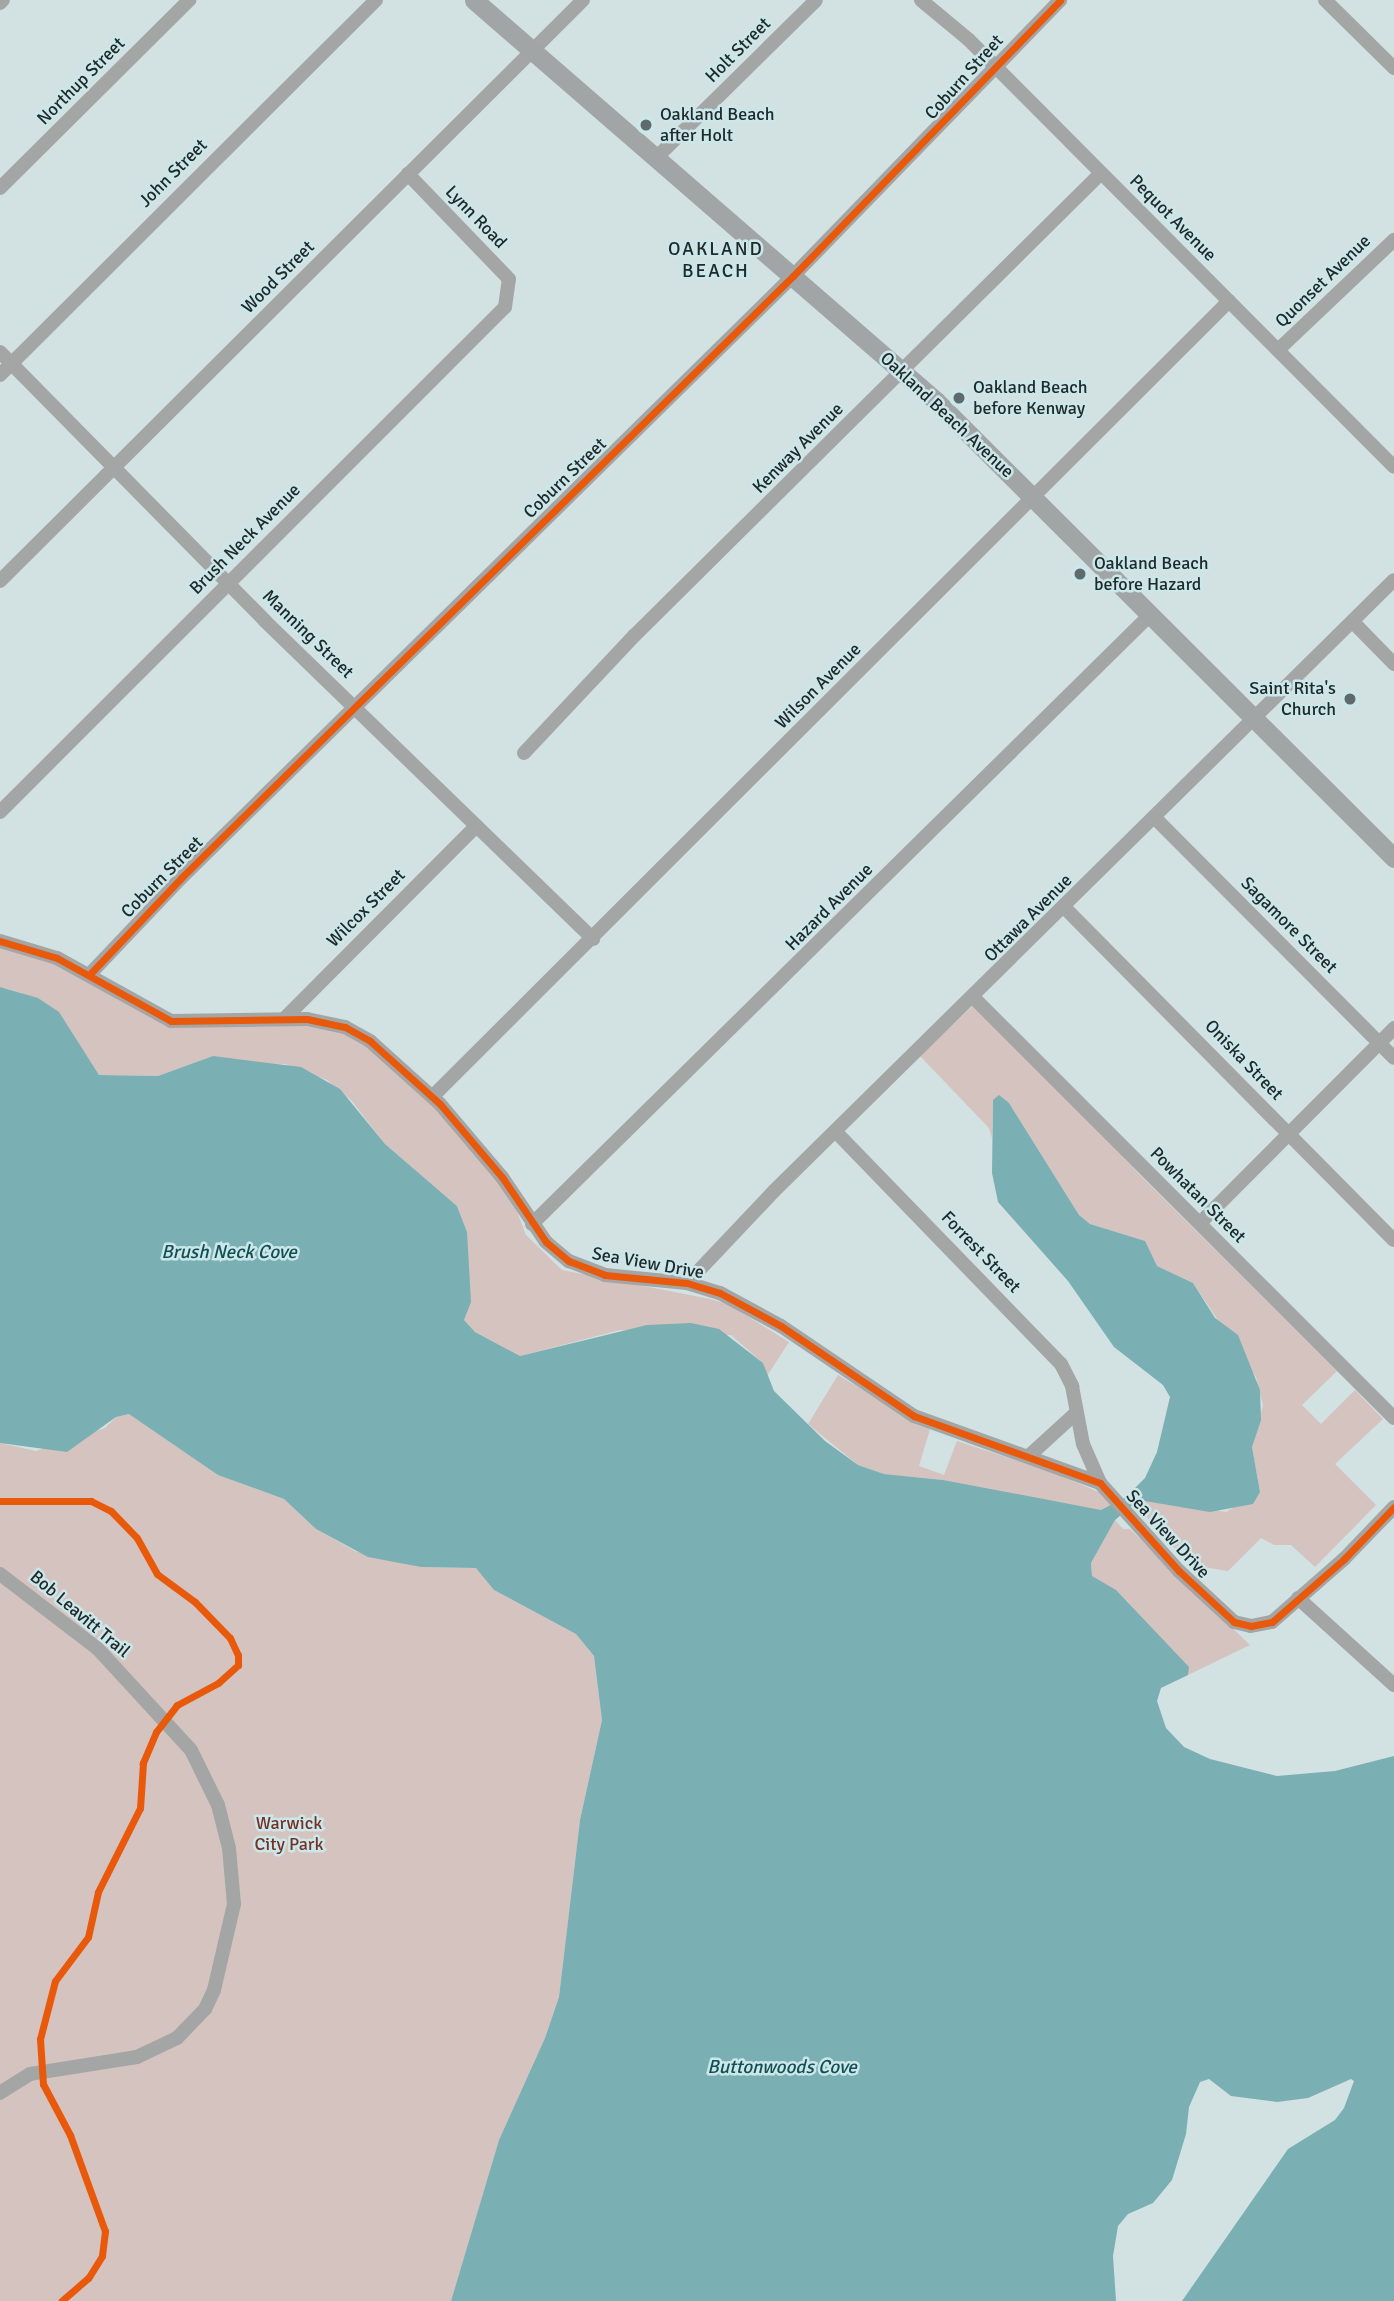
<!DOCTYPE html>
<html>
<head>
<meta charset="utf-8">
<style>
  body { margin:0 }
  #map { position:relative; width:1394px; height:2301px; overflow:hidden; background:#d2e1e2; font-family:Signika,sans-serif }
  div>[style] { position:absolute }
  .green>* { inset:0; background:#d5c3bf }
  .water>* { inset:0; background:#7aafb3 }
  .street>* { height:14px; margin:-7px; padding:0 7px; transform-origin:7px; border-radius:7px; background:#a4a6a6 }
  .secondary>* { height:19px; margin:-9.5px; padding:0 9.5px; transform-origin:9.5px; border-radius:9.5px; background:#a2a5a6 }
  .cycleway>* { height:7px; margin:-3.5px; padding:0 3.5px; transform-origin:3.5px; border-radius:3.5px; background:#e8590c }
  .dots>* { width:19px; height:19px; translate:-50% -50%; box-sizing:border-box; border:4px solid #cbe7e9; border-radius:50% }
  span { translate:-50% -50%; white-space:nowrap; text-align:center; line-height:1.15; -webkit-text-stroke:5px #cbe7e9; paint-order:stroke }
  .street-label { font-size:18px; color:#202a2b }
  .poi-label { font-size:18px; color:#202a2b }
  .left { translate:0 -50%; text-align:left }
  .right { translate:-100% -50%; text-align:right }
  .park-label { font-size:18px; color:#763127 }
  .neighbourhood-label { font-size:19px; color:#202a2b; letter-spacing:2px }
  .water-label { font-size:19px; color:#135055; font-style:italic }
</style>
</head>
<body>
<div id="map">
  <div class="green">
    <div style="clip-path:polygon(0 940px,48px 953px,171px 1020px,286px 1016px,359px 1033px,433px 1096px,514px 1204px,526px 1235px,562px 1270px,710px 1299px,728px 1304px,789px 1342px,767px 1376px,763px 1363px,731px 1335px,620px 1330px,520px 1356px,475px 1332px,464px 1320px,467px 1232px,457px 1206px,385px 1144px,351px 1100px,327px 1080px,285px 1064px,240px 1063px,213px 1056px,158px 1076px,99px 1075px,84px 1052px,22px 993px,0 987px)"></div>
    <div style="clip-path:polygon(977px 1002px,1141px 1176px,1337px 1371px,1302px 1405px,1321px 1424px,1355px 1390px,1383px 1419px,1335px 1464px,1376px 1505px,1315px 1567px,1291px 1545px,1274px 1545px,1261px 1538px,1228px 1571px,1203px 1567px,1179px 1553px,1134px 1503px,1153px 1500px,1226px 1512px,1260px 1492px,1252px 1447px,1263px 1405px,1256px 1377px,1193px 1283px,1157px 1266px,1144px 1241px,1090px 1224px,1079px 1215px,1009px 1103px,993px 1100px,992px 1138px,989px 1128px,920px 1056px)"></div>
    <div style="clip-path:polygon(838px 1375px,930px 1429px,919px 1466px,944px 1475px,957px 1441px,1052px 1472px,1101px 1493px,1113px 1504px,1101px 1510px,1069px 1506px,943px 1480px,884px 1474px,858px 1465px,808px 1424px)"></div>
    <div style="clip-path:polygon(129px 1414px,232px 1480px,284px 1499px,316px 1529px,355px 1551px,421px 1567px,477px 1568px,494px 1590px,576px 1634px,594px 1656px,602px 1720px,580px 1820px,559px 1997px,545px 2038px,499px 2140px,451px 2301px,0 2301px,0 1443px,36px 1451px,105px 1428px,116px 1417px)"></div>
    <div style="clip-path:polygon(1115px 1520px,1123px 1529px,1130px 1529px,1250px 1645px,1188px 1675px,1127px 1601px,1092px 1576px,1091px 1563px)"></div>
  </div>
  <div class="water">
    <div style="clip-path:polygon(0 987px,38px 998px,59px 1012px,99px 1075px,158px 1076px,213px 1056px,301px 1067px,340px 1089px,385px 1144px,457px 1206px,467px 1232px,471px 1302px,464px 1320px,475px 1332px,520px 1356px,647px 1325px,691px 1323px,719px 1329px,763px 1363px,774px 1391px,825px 1441px,858px 1465px,884px 1474px,943px 1480px,1101px 1510px,1126px 1497px,1145px 1478px,1157px 1452px,1170px 1397px,1163px 1385px,1114px 1347px,1068px 1281px,998px 1202px,992px 1173px,993px 1100px,999px 1095px,1009px 1103px,1079px 1215px,1090px 1224px,1145px 1241px,1157px 1266px,1193px 1283px,1215px 1318px,1238px 1335px,1260px 1390px,1261px 1420px,1252px 1447px,1260px 1492px,1253px 1504px,1210px 1512px,1139px 1500px,1115px 1520px,1091px 1563px,1092px 1576px,1116px 1590px,1189px 1667px,1188px 1675px,1161px 1688px,1157px 1701px,1166px 1728px,1184px 1747px,1210px 1759px,1277px 1776px,1335px 1771px,1394px 1756px,1394px 2301px,1182px 2301px,1288px 2149px,1335px 2120px,1344px 2108px,1354px 2081px,1351px 2079px,1308px 2098px,1277px 2102px,1231px 2096px,1209px 2079px,1200px 2082px,1189px 2107px,1186px 2134px,1172px 2180px,1153px 2203px,1128px 2214px,1118px 2226px,1113px 2256px,1116px 2301px,451px 2301px,499px 2140px,545px 2038px,559px 1997px,580px 1820px,602px 1720px,594px 1656px,576px 1634px,494px 1590px,476px 1568px,421px 1567px,368px 1557px,316px 1529px,284px 1499px,218px 1475px,129px 1414px,116px 1417px,67px 1452px,0 1443px)"></div>
  </div>
  <div class="street">
    <div style="left:921px;top:0;width:62px;rotate:39.8deg"></div>
    <div style="left:969px;top:40px;width:602px;rotate:45.13deg"></div>
    <div style="left:1325px;top:0;width:97px;rotate:44.6deg"></div>
    <div style="left:0;top:3px;width:4px;rotate:-45deg"></div>
    <div style="left:657px;top:157px;width:223px;rotate:-44.6deg"></div>
    <div style="left:0;top:188px;width:267px;rotate:-44.8deg"></div>
    <div style="left:1278px;top:350px;width:160px;rotate:-43.5deg"></div>
    <div style="left:0;top:352px;width:378px;rotate:45.4deg"></div>
    <div style="left:265px;top:621px;width:457px;rotate:44.1deg"></div>
    <div style="left:0;top:375px;width:531px;rotate:-44.92deg"></div>
    <div style="left:0;top:581px;width:823px;rotate:-44.9deg"></div>
    <div style="left:1353px;top:622px;width:59px;rotate:45.7deg"></div>
    <div style="left:524px;top:753px;width:162px;rotate:-46.8deg"></div>
    <div style="left:635px;top:635px;width:656px;rotate:-44.75deg"></div>
    <div style="left:0;top:812px;width:714px;rotate:-45deg"></div>
    <div style="left:505px;top:307px;width:28px;rotate:-82deg"></div>
    <div style="left:509px;top:279px;width:146px;rotate:-133.9deg"></div>
    <div style="left:1156px;top:819px;width:337px;rotate:45.1deg"></div>
    <div style="left:1065px;top:908px;width:467px;rotate:45.3deg"></div>
    <div style="left:0;top:941px;width:59px;rotate:16.6deg"></div>
    <div style="left:57px;top:958px;width:130px;rotate:28.9deg"></div>
    <div style="left:171px;top:1021px;width:136px;rotate:-0.8deg"></div>
    <div style="left:307px;top:1019px;width:39px;rotate:12deg"></div>
    <div style="left:345px;top:1027px;width:29px;rotate:29deg"></div>
    <div style="left:370px;top:1041px;width:94px;rotate:42deg"></div>
    <div style="left:440px;top:1104px;width:96px;rotate:49.7deg"></div>
    <div style="left:502px;top:1177px;width:78px;rotate:55.9deg"></div>
    <div style="left:546px;top:1242px;width:30px;rotate:40deg"></div>
    <div style="left:569px;top:1261px;width:39px;rotate:21deg"></div>
    <div style="left:605px;top:1275px;width:82px;rotate:5.6deg"></div>
    <div style="left:687px;top:1283px;width:34px;rotate:17deg"></div>
    <div style="left:720px;top:1293px;width:69px;rotate:28.4deg"></div>
    <div style="left:781px;top:1326px;width:161px;rotate:34.1deg"></div>
    <div style="left:914px;top:1416px;width:198px;rotate:19.8deg"></div>
    <div style="left:1100px;top:1483px;width:118px;rotate:48.1deg"></div>
    <div style="left:1179px;top:1571px;width:75px;rotate:42.8deg"></div>
    <div style="left:1234px;top:1622px;width:17px;rotate:13deg"></div>
    <div style="left:1251px;top:1626px;width:21px;rotate:-11deg"></div>
    <div style="left:1272px;top:1622px;width:96px;rotate:-41.2deg"></div>
    <div style="left:1344px;top:1559px;width:72px;rotate:-46.1deg"></div>
    <div style="left:89px;top:975px;width:134px;rotate:-46.5deg"></div>
    <div style="left:181px;top:878px;width:858px;rotate:-44.53deg"></div>
    <div style="left:793px;top:276px;width:384px;rotate:-45.9deg"></div>
    <div style="left:974px;top:998px;width:594px;rotate:45deg"></div>
    <div style="left:285px;top:1018px;width:271px;rotate:-45.1deg"></div>
    <div style="left:433px;top:1096px;width:1125px;rotate:-44.96deg"></div>
    <div style="left:836px;top:1132px;width:323px;rotate:45.9deg"></div>
    <div style="left:1061px;top:1364px;width:25px;rotate:63deg"></div>
    <div style="left:1072px;top:1386px;width:59px;rotate:79.3deg"></div>
    <div style="left:1083px;top:1444px;width:43px;rotate:66.4deg"></div>
    <div style="left:1201px;top:1222px;width:274px;rotate:-45.1deg"></div>
    <div style="left:532px;top:1224px;width:868px;rotate:-44.58deg"></div>
    <div style="left:687px;top:1283px;width:127px;rotate:-46.6deg"></div>
    <div style="left:774px;top:1191px;width:870px;rotate:-44.58deg"></div>
    <div style="left:1030px;top:1455px;width:62px;rotate:-42.4deg"></div>
    <div style="left:0;top:1574px;width:123px;rotate:37.4deg"></div>
    <div style="left:98px;top:1649px;width:137px;rotate:47.4deg"></div>
    <div style="left:191px;top:1750px;width:61px;rotate:63.9deg"></div>
    <div style="left:218px;top:1805px;width:44px;rotate:75.7deg"></div>
    <div style="left:229px;top:1848px;width:56px;rotate:84.9deg"></div>
    <div style="left:234px;top:1904px;width:88px;rotate:103.1deg"></div>
    <div style="left:214px;top:1990px;width:21px;rotate:115deg"></div>
    <div style="left:205px;top:2009px;width:40px;rotate:134deg"></div>
    <div style="left:177px;top:2038px;width:44px;rotate:154.6deg"></div>
    <div style="left:137px;top:2057px;width:108px;rotate:171deg"></div>
    <div style="left:30px;top:2074px;width:36px;rotate:148deg"></div>
    <div style="left:1298px;top:1598px;width:130px;rotate:42.2deg"></div>
  </div>
  <div class="secondary">
    <div style="left:474px;top:0;width:612px;rotate:40.96deg"></div>
    <div style="left:936px;top:401px;width:647px;rotate:44.94deg"></div>
  </div>
  <div class="cycleway">
    <div style="left:0;top:941px;width:59px;rotate:16.6deg"></div>
    <div style="left:57px;top:958px;width:130px;rotate:28.9deg"></div>
    <div style="left:171px;top:1021px;width:136px;rotate:-0.8deg"></div>
    <div style="left:307px;top:1019px;width:39px;rotate:12deg"></div>
    <div style="left:345px;top:1027px;width:29px;rotate:29deg"></div>
    <div style="left:370px;top:1041px;width:94px;rotate:42deg"></div>
    <div style="left:440px;top:1104px;width:96px;rotate:49.7deg"></div>
    <div style="left:502px;top:1177px;width:78px;rotate:55.9deg"></div>
    <div style="left:546px;top:1242px;width:30px;rotate:40deg"></div>
    <div style="left:569px;top:1261px;width:39px;rotate:21deg"></div>
    <div style="left:605px;top:1275px;width:82px;rotate:5.6deg"></div>
    <div style="left:687px;top:1283px;width:34px;rotate:17deg"></div>
    <div style="left:720px;top:1293px;width:69px;rotate:28.4deg"></div>
    <div style="left:781px;top:1326px;width:161px;rotate:34.1deg"></div>
    <div style="left:914px;top:1416px;width:198px;rotate:19.8deg"></div>
    <div style="left:1100px;top:1483px;width:118px;rotate:48.1deg"></div>
    <div style="left:1179px;top:1571px;width:75px;rotate:42.8deg"></div>
    <div style="left:1234px;top:1622px;width:17px;rotate:13deg"></div>
    <div style="left:1251px;top:1626px;width:21px;rotate:-11deg"></div>
    <div style="left:1272px;top:1622px;width:96px;rotate:-41.2deg"></div>
    <div style="left:1344px;top:1559px;width:72px;rotate:-46.1deg"></div>
    <div style="left:89px;top:975px;width:134px;rotate:-46.5deg"></div>
    <div style="left:181px;top:878px;width:858px;rotate:-44.53deg"></div>
    <div style="left:793px;top:276px;width:384px;rotate:-45.9deg"></div>
    <div style="left:0;top:1501px;width:91px"></div>
    <div style="left:91px;top:1501px;width:22px;rotate:27deg"></div>
    <div style="left:111px;top:1511px;width:37px;rotate:46deg"></div>
    <div style="left:137px;top:1538px;width:41px;rotate:60.9deg"></div>
    <div style="left:157px;top:1574px;width:47px;rotate:36.4deg"></div>
    <div style="left:195px;top:1602px;width:50px;rotate:45.8deg"></div>
    <div style="left:230px;top:1638px;width:19px;rotate:65deg"></div>
    <div style="left:238px;top:1655px;width:10px;rotate:90deg"></div>
    <div style="left:238px;top:1665px;width:27px;rotate:138deg"></div>
    <div style="left:218px;top:1683px;width:47px;rotate:151.8deg"></div>
    <div style="left:177px;top:1705px;width:34px;rotate:128deg"></div>
    <div style="left:156px;top:1732px;width:34px;rotate:113deg"></div>
    <div style="left:143px;top:1763px;width:45px;rotate:93.8deg"></div>
    <div style="left:140px;top:1808px;width:94px;rotate:116.6deg"></div>
    <div style="left:98px;top:1892px;width:46px;rotate:102.5deg"></div>
    <div style="left:88px;top:1937px;width:55px;rotate:126.9deg"></div>
    <div style="left:55px;top:1981px;width:60px;rotate:104.5deg"></div>
    <div style="left:40px;top:2039px;width:45px;rotate:86.2deg"></div>
    <div style="left:43px;top:2084px;width:58px;rotate:62.1deg"></div>
    <div style="left:70px;top:2135px;width:102px;rotate:70deg"></div>
    <div style="left:105px;top:2231px;width:25px;rotate:97deg"></div>
    <div style="left:102px;top:2256px;width:26px;rotate:122deg"></div>
    <div style="left:88px;top:2278px;width:35px;rotate:139deg"></div>
  </div>
  <div class="dots">
    <div style="left:646px;top:125px;background:#5e6a6b"></div>
    <div style="left:959px;top:398px;background:#5e6a6b"></div>
    <div style="left:1080px;top:574px;background:#5e6a6b"></div>
    <div style="left:1350px;top:699px;background:#5e6a6b"></div>
  </div>
  <div class="street-label">
    <span style="left:738px;top:50px;rotate:-45deg">Holt Street</span>
    <span style="left:964px;top:77px;rotate:-48deg">Coburn Street</span>
    <span style="left:81px;top:81px;rotate:-45deg">Northup Street</span>
    <span style="left:173px;top:173px;rotate:-45deg">John Street</span>
    <span style="left:476px;top:217px;rotate:46deg">Lynn Road</span>
    <span style="left:1173px;top:218px;rotate:45deg">Pequot Avenue</span>
    <span style="left:278px;top:277px;rotate:-45deg">Wood Street</span>
    <span style="left:1323px;top:281px;rotate:-44deg">Quonset Avenue</span>
    <span style="left:947px;top:415px;rotate:43deg">Oakland Beach Avenue</span>
    <span style="left:798px;top:448px;rotate:-45deg">Kenway Avenue</span>
    <span style="left:565px;top:478px;rotate:-44deg">Coburn Street</span>
    <span style="left:245px;top:539px;rotate:-45deg">Brush Neck Avenue</span>
    <span style="left:308px;top:634px;rotate:44deg">Manning Street</span>
    <span style="left:818px;top:686px;rotate:-45deg">Wilson Avenue</span>
    <span style="left:162px;top:877px;rotate:-45deg">Coburn Street</span>
    <span style="left:829px;top:907px;rotate:-45deg">Hazard Avenue</span>
    <span style="left:366px;top:908px;rotate:-45deg">Wilcox Street</span>
    <span style="left:1028px;top:918px;rotate:-45deg">Ottawa Avenue</span>
    <span style="left:1289px;top:925px;rotate:45deg">Sagamore Street</span>
    <span style="left:1244px;top:1060px;rotate:46deg">Oniska Street</span>
    <span style="left:1198px;top:1195px;rotate:45deg">Powhatan Street</span>
    <span style="left:981px;top:1252px;rotate:46deg">Forrest Street</span>
    <span style="left:648px;top:1263px;rotate:10deg">Sea View Drive</span>
    <span style="left:1168px;top:1534px;rotate:47deg">Sea View Drive</span>
    <span style="left:80px;top:1614px;rotate:40deg">Bob Leavitt Trail</span>
  </div>
  <div class="poi-label">
    <span class="left" style="left:660px;top:125px">Oakland Beach<br>after Holt</span>
    <span class="left" style="left:973px;top:398px">Oakland Beach<br>before Kenway</span>
    <span class="left" style="left:1094px;top:574px">Oakland Beach<br>before Hazard</span>
    <span class="right" style="left:1336px;top:699px">Saint Rita's<br>Church</span>
  </div>
  <div class="park-label">
    <span style="left:289px;top:1834px">Warwick<br>City Park</span>
  </div>
  <div class="neighbourhood-label">
    <span style="left:716px;top:261px">OAKLAND<br>BEACH</span>
  </div>
  <div class="water-label">
    <span style="left:229px;top:1253px">Brush Neck Cove</span>
    <span style="left:782px;top:2068px">Buttonwoods Cove</span>
  </div>
</div>
</body>
</html>
